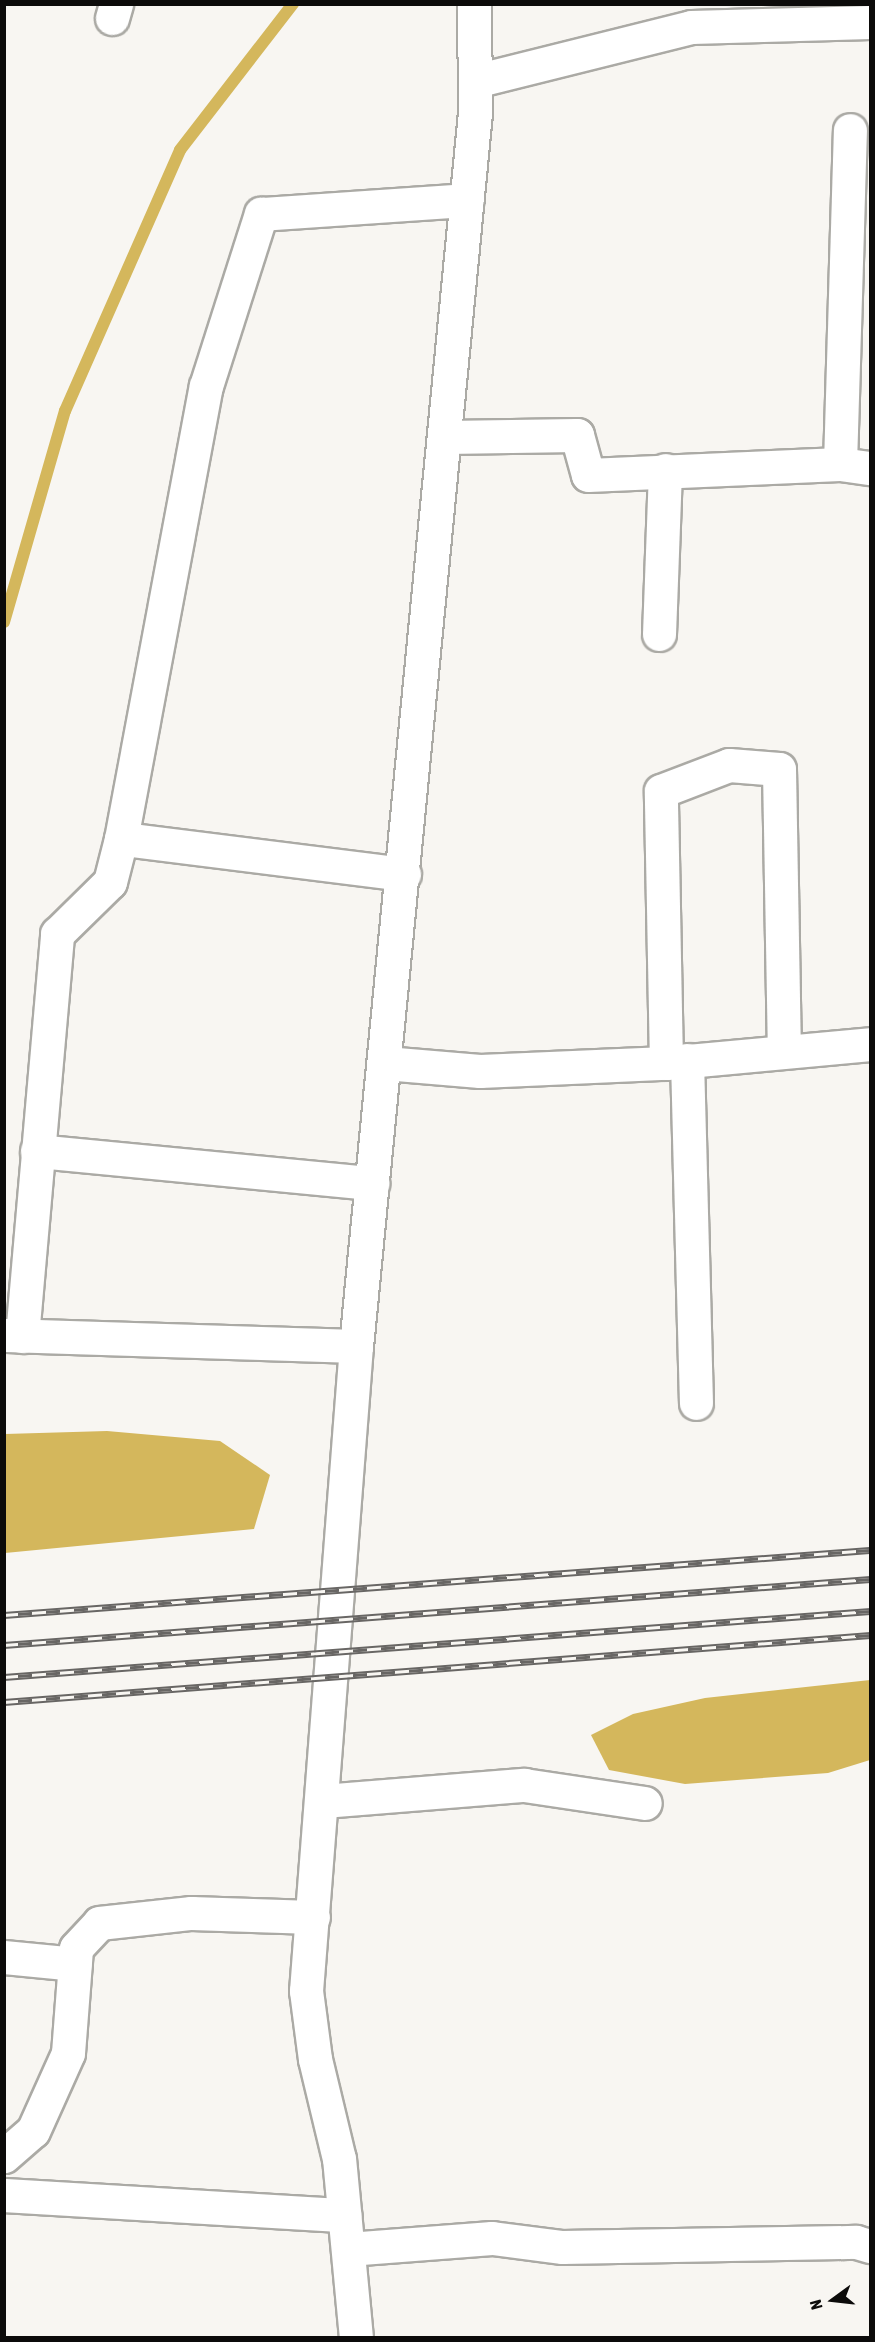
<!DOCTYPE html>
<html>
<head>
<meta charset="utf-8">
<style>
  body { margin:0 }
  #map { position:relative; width:875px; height:2342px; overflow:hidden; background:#f8f6f2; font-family:"Asap Condensed",sans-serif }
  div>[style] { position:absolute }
  .water>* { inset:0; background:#d4b75c }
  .stream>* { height:12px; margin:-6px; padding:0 6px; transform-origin:6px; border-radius:6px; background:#d4b75c }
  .roads { filter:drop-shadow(2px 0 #abaaa5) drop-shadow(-2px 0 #abaaa5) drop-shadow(0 2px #abaaa5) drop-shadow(0 -2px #abaaa5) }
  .minor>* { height:33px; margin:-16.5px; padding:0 16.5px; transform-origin:16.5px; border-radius:16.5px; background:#fff }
  .tertiary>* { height:33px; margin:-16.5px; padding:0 16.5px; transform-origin:16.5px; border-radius:16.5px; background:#fff }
  .rail>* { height:7px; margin-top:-3.5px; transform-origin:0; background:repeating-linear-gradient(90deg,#f8f6f2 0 14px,#686664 0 28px); box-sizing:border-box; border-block:2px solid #686664 }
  span { translate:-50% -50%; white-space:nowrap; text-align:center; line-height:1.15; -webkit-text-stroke:4.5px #f8f6f2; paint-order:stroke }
  .frame { position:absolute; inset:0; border:6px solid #0c0b0a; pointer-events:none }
  .north { position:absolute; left:803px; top:2270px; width:60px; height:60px; -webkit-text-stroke:4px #f8f6f2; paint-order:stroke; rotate:255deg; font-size:16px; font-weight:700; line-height:24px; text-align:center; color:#0c0b0a }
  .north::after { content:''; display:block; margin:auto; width:21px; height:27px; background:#0c0b0a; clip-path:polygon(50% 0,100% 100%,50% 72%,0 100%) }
</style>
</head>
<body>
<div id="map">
  <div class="water">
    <div style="clip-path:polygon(107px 1431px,220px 1441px,270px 1475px,254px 1529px,5px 1553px,5px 1434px)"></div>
    <div style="clip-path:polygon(870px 1680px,870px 1760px,828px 1773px,685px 1784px,609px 1770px,591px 1735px,633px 1714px,705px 1698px)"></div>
  </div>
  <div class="stream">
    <div style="left:4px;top:622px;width:220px;rotate:-73.9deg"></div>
    <div style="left:65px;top:411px;width:285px;rotate:-66.2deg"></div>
    <div style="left:180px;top:150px;width:185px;rotate:-52.3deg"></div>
  </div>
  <div class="roads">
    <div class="minor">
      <div style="left:112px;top:18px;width:15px;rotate:-74deg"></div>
      <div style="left:475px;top:81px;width:223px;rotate:-14deg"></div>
      <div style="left:691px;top:27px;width:179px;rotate:-1.6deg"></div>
      <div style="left:445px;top:437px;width:132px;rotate:-0.9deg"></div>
      <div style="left:577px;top:435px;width:41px;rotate:74.6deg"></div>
      <div style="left:588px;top:475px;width:252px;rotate:-2.5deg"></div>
      <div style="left:840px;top:464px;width:30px;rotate:8deg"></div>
      <div style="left:840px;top:464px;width:334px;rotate:-88.3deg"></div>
      <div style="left:659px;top:634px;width:164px;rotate:-87.9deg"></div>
      <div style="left:404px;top:874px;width:285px;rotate:-172.9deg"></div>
      <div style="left:121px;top:839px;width:461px;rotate:-79.4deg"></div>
      <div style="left:206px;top:386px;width:181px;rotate:-72.3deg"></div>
      <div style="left:261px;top:214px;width:206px;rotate:-3.9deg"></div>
      <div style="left:687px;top:1060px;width:343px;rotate:88.5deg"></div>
      <div style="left:385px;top:1063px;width:95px;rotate:4.8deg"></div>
      <div style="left:480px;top:1071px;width:186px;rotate:-2.5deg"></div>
      <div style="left:666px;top:1063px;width:205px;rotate:-5.3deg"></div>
      <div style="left:666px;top:1063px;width:272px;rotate:-91.1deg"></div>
      <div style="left:661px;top:791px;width:73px;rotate:-20.9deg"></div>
      <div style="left:729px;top:765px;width:50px;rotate:4.6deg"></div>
      <div style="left:779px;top:769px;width:281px;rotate:89deg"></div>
      <div style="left:37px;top:1151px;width:337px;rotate:5.5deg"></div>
      <div style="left:4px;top:1335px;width:352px;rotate:1.8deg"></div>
      <div style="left:22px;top:1336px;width:404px;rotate:-85deg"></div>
      <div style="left:57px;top:934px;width:74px;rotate:-44.5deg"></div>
      <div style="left:110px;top:882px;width:44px;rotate:-75.7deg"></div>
      <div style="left:323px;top:1801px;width:202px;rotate:-4.6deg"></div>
      <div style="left:524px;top:1785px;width:122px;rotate:8.5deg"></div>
      <div style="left:4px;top:1957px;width:71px;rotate:5.6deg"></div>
      <div style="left:4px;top:2156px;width:38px;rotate:-41deg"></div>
      <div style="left:33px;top:2131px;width:85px;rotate:-65.8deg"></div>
      <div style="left:68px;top:2053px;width:105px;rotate:-85.6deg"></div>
      <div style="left:76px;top:1948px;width:34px;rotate:-47deg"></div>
      <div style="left:99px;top:1923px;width:93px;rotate:-6.2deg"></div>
      <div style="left:191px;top:1913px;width:122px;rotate:1.9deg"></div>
      <div style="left:4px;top:2195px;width:341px;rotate:3.4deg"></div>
      <div style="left:348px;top:2249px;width:144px;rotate:-4.4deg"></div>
      <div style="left:492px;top:2238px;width:71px;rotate:7.3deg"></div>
      <div style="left:562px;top:2247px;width:294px;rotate:-1deg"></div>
      <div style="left:856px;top:2242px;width:15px;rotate:16deg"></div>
    </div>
    <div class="tertiary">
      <div style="left:356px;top:2338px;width:180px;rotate:-95.4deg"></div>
      <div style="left:339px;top:2159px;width:103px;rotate:-103.5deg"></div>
      <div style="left:315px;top:2059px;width:69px;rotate:-97.5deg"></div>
      <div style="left:306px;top:1991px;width:647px;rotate:-85.57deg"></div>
      <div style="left:356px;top:1346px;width:1239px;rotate:-84.49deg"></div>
      <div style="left:475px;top:113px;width:109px;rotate:-90.5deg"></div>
    </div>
  </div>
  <div class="rail">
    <div style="left:4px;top:1615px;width:868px;rotate:-4.29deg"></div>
    <div style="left:4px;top:1645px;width:869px;rotate:-4.36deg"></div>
    <div style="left:4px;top:1677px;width:869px;rotate:-4.36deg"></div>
    <div style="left:4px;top:1702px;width:869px;rotate:-4.42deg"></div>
  </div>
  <div class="frame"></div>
  <div class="north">N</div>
</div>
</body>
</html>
